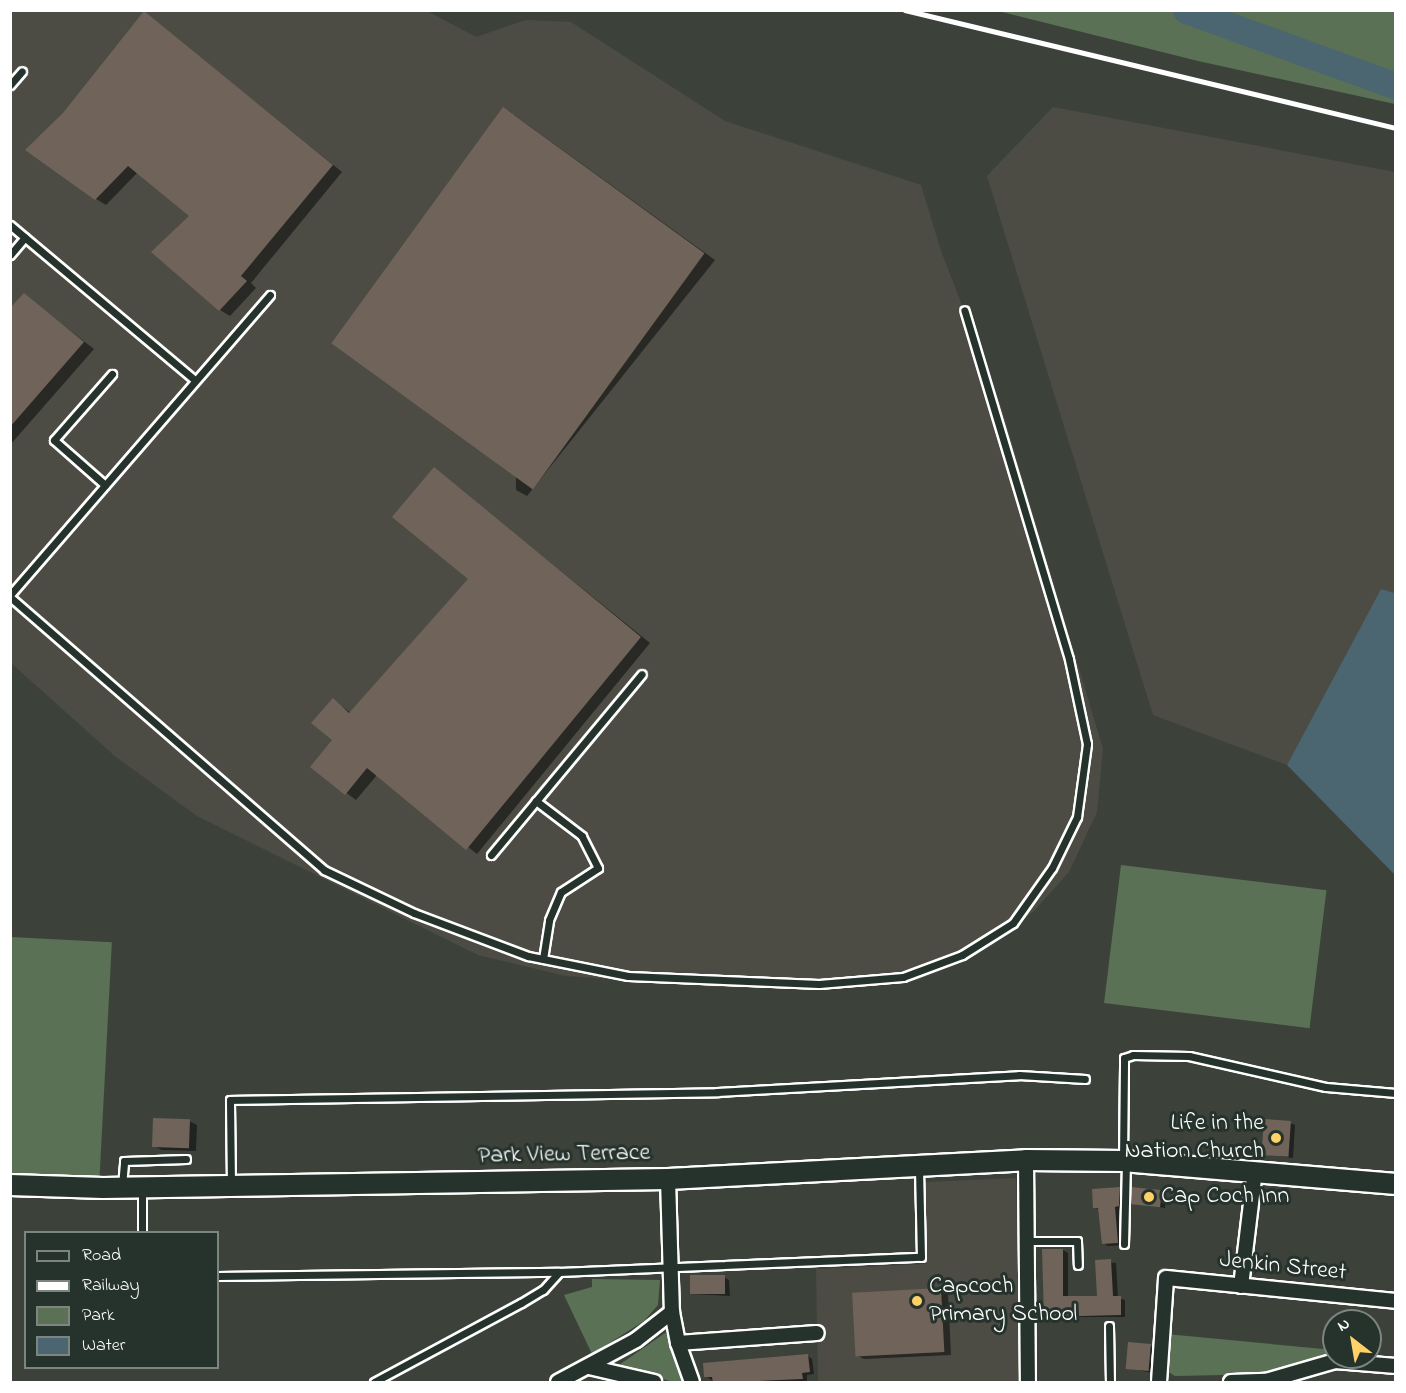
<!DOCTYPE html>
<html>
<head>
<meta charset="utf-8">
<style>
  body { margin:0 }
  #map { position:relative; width:1406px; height:1393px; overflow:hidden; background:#3c423a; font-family:"Indie Flower",sans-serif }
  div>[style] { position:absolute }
  .built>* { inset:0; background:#4c4c44 }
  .green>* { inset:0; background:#5a7155; transform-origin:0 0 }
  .water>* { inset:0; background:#4b6671 }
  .shadow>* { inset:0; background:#0007 }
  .river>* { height:27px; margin:-13.5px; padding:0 13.5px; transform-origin:13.5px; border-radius:13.5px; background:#4b6671 }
  .building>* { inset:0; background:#70645a; transform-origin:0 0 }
  .roads { filter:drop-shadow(2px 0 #fff) drop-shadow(-2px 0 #fff) drop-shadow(0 2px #fff) drop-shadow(0 -2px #fff) }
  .lane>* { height:7px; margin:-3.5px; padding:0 3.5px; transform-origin:3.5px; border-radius:3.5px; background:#26332d }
  .street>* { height:14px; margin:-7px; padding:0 7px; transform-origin:7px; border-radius:7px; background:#26332d }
  .secondary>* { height:20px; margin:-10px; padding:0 10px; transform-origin:10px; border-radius:10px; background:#26332d }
  .rail>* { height:4.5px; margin:-2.25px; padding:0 2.25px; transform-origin:2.25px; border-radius:2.25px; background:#fff }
  .dots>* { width:16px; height:16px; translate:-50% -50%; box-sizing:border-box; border:3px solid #26332d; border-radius:50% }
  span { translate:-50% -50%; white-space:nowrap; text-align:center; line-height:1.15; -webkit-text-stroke:6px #26332d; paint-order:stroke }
  .poi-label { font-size:24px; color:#fff }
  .right { translate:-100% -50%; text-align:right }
  .left { translate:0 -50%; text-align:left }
  .street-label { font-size:24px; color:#fff }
  .frame { position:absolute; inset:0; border:12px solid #fff; pointer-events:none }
  .legend { position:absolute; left:24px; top:1231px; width:195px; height:138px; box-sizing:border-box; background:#26332d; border:2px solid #7d8581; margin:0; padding:8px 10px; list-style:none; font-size:18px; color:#fff }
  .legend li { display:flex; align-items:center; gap:12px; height:30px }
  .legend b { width:30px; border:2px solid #7d8581 }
  .north { position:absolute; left:1322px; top:1309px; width:60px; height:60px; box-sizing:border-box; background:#26332d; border:2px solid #7d8581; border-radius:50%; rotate:329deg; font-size:16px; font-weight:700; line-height:24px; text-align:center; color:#fff }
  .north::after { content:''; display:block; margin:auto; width:21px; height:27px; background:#ffd166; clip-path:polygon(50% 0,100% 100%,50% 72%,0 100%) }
</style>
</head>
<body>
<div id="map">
  <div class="built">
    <div style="clip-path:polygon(11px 11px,427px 11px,476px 37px,526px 20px,571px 22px,725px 121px,921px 185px,941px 251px,1000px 403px,1103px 749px,1097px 812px,1069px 872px,1034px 911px,976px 955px,918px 980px,833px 989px,719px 987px,566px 976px,478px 955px,197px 816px,116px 757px,11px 663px)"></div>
    <div style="clip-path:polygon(1053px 107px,1395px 172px,1395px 593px,1381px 589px,1287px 765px,1153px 715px,987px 176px)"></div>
    <div style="clip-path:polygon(1016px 1178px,1020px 1382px,818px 1382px,816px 1269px,926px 1264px,926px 1182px)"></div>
  </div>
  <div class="green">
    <div style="clip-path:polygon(998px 11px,1395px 11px,1395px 104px,1198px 61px)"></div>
    <div style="left:1121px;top:865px;width:207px;height:139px;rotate:7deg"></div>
    <div style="left:11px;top:937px;width:101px;height:238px;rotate:3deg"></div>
    <div style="clip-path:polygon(592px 1279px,660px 1280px,658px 1305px,644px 1321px,592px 1354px,564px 1295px,592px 1287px)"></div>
    <div style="clip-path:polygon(665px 1333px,669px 1334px,685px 1382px,673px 1382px,619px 1365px)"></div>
    <div style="clip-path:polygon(1166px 1334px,1334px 1350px,1334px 1351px,1278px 1374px,1175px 1376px,1165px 1370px)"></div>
  </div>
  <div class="water">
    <div style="clip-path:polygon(1381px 589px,1395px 593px,1395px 875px,1287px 765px)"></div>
  </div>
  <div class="shadow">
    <div style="clip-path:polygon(145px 13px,342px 172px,251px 283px,256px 288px,230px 316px,220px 310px,192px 216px,138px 172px,106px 205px,96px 199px,64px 114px)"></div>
    <div style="clip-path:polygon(514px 115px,715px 260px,527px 496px,516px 490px)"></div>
    <div style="clip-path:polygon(24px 295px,94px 349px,10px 445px,10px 310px)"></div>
    <div style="clip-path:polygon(434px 469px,650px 643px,477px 854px,377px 775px,356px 800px,312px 767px,334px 739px,333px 700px,351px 713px,470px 579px)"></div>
    <div style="clip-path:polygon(189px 1121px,197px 1125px,196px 1151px,162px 1150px,154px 1146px)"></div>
    <div style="clip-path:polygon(1290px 1123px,1295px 1125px,1293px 1158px,1263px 1154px)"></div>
    <div style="clip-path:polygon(1119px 1189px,1124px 1191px,1124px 1208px,1119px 1209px,1123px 1245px,1108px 1246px,1103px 1243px,1100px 1210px,1094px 1207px)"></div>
    <div style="clip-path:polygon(1162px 1191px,1166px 1194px,1165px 1208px,1132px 1203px)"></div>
    <div style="clip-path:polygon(1063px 1250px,1068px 1253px,1068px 1298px,1098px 1298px,1096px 1261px,1116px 1263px,1118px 1298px,1125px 1300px,1125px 1317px,1045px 1317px)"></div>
    <div style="clip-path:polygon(724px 1277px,729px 1280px,730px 1296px,691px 1294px)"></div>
    <div style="clip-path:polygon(941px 1290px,948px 1294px,951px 1355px,864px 1359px,856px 1355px)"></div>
    <div style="clip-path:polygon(1151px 1346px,1155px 1348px,1153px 1373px,1127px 1368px)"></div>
    <div style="clip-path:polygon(808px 1356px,812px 1359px,814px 1374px,807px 1375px,807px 1381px,714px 1382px,706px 1376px)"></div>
  </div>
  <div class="river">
    <div style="left:1186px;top:10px;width:223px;rotate:19.9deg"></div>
  </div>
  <div class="building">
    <div style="clip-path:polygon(144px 11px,333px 165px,241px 276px,247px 281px,219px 311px,151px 252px,189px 216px,128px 166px,95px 200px,25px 150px,63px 113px)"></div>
    <div style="left:503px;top:107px;width:249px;height:292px;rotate:36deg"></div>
    <div style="clip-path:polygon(24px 293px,84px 342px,10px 427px,10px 308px)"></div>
    <div style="clip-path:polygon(434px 467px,641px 637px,466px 850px,367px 768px,345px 795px,310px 767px,332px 740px,311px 723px,333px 698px,349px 713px,468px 579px,392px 517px)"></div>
    <div style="left:153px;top:1118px;width:37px;height:29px;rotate:2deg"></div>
    <div style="left:1264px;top:1119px;width:27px;height:36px;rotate:4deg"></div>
    <div style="clip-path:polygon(1120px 1187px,1119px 1206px,1115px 1207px,1118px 1243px,1102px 1244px,1098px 1208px,1093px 1208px,1092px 1189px)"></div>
    <div style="left:1131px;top:1187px;width:31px;height:17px;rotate:6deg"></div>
    <div style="clip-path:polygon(1042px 1249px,1063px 1249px,1063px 1296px,1097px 1296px,1095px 1260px,1111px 1259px,1113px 1296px,1121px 1296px,1121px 1315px,1044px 1317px)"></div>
    <div style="left:725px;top:1275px;width:19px;height:35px;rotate:90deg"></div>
    <div style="left:941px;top:1288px;width:64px;height:89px;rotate:87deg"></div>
    <div style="left:1128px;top:1342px;width:23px;height:27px;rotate:5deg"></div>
    <div style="clip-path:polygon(808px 1354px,810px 1372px,802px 1373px,803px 1379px,713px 1383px,712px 1377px,704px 1377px,703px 1363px)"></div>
  </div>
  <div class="roads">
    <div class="lane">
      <div style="left:10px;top:85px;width:18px;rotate:-49deg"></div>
      <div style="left:10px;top:225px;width:241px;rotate:40deg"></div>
      <div style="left:10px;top:255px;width:23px;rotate:-50deg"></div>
      <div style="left:105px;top:485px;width:68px;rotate:-138.6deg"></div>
      <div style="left:54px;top:440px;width:88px;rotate:-48.7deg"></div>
      <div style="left:10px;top:595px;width:397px;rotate:-49.1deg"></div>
      <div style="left:10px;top:597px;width:416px;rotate:41deg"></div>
      <div style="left:324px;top:870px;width:100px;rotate:25.5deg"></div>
      <div style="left:414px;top:913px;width:122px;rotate:20.7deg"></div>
      <div style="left:528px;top:956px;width:102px;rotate:11.3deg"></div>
      <div style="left:628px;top:976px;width:191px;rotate:2.4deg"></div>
      <div style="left:819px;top:984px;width:84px;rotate:-4.8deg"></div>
      <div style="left:903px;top:977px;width:63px;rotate:-20.4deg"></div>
      <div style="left:962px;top:955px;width:60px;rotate:-32.1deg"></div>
      <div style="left:1013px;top:923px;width:67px;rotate:-54.7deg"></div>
      <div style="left:1052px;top:868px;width:57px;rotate:-63.9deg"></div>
      <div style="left:1077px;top:817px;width:74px;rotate:-82.2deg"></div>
      <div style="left:1087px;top:744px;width:87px;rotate:-102deg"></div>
      <div style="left:1069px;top:659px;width:364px;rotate:-106.7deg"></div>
      <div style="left:491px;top:855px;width:70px;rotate:-50.2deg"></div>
      <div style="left:543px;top:959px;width:39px;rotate:-81deg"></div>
      <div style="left:549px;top:920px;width:30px;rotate:-67deg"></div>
      <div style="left:561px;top:892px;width:44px;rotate:-33deg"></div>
      <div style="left:598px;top:868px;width:36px;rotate:-117deg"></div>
      <div style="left:582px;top:836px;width:58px;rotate:-142.7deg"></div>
      <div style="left:536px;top:801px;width:165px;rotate:-50.2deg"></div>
      <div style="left:1123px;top:1161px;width:103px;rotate:-89.4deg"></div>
      <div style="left:1124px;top:1058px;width:9px;rotate:-18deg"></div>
      <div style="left:1133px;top:1055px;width:56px;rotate:1deg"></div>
      <div style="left:1189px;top:1056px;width:140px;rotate:12.8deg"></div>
      <div style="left:1326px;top:1087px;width:70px;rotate:4.9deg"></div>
      <div style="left:231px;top:1184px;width:84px;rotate:-90.7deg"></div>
      <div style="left:230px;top:1100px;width:487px;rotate:-0.9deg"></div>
      <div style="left:717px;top:1092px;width:302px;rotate:-3.2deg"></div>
      <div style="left:1019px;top:1075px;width:66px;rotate:3.5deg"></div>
      <div style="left:122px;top:1186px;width:25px;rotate:-85deg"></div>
      <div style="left:124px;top:1161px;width:62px;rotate:-1.8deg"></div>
      <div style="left:142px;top:1232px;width:42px;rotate:-90deg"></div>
      <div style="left:1027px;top:1241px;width:50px"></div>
      <div style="left:1077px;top:1241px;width:24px;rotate:88deg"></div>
      <div style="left:1124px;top:1244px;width:81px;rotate:-88.6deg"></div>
      <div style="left:218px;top:1276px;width:341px;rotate:-0.7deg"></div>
      <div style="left:559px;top:1272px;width:362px;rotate:-2.4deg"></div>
      <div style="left:921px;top:1257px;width:89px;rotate:-91.3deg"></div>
      <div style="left:1109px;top:1326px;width:56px;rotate:89deg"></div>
      <div style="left:374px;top:1382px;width:167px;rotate:-28.3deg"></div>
      <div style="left:521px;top:1303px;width:26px;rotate:-31deg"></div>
      <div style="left:543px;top:1290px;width:24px;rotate:-48deg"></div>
    </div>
    <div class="street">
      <div style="left:1026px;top:1160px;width:222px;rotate:89.5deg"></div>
      <div style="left:668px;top:1179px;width:133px;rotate:88.3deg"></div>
      <div style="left:672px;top:1312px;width:32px;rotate:79deg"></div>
      <div style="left:678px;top:1343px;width:41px;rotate:70.3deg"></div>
      <div style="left:1241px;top:1286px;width:117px;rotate:-83.1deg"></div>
      <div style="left:678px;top:1343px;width:139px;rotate:-4.1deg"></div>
      <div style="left:589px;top:1367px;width:67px;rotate:13deg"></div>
      <div style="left:558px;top:1382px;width:89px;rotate:-28.3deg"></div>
      <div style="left:636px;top:1340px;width:46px;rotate:-37.9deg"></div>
      <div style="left:1159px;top:1382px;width:104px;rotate:-86.1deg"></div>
      <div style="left:1166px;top:1278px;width:231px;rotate:5.7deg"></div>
      <div style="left:1231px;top:1382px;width:35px;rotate:-2deg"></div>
      <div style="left:1266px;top:1381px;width:72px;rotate:-16.2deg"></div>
      <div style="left:1335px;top:1361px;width:61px;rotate:4.7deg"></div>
    </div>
    <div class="secondary">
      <div style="left:10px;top:1185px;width:93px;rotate:1.8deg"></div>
      <div style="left:103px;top:1188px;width:565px;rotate:-0.91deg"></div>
      <div style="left:668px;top:1179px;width:359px;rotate:-3deg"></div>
      <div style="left:1026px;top:1160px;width:97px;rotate:0.6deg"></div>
      <div style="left:1123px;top:1161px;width:274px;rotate:4.8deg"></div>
    </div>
  </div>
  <div class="rail">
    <div style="left:905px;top:10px;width:505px;rotate:13.51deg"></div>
  </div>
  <div class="dots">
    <div style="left:1276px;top:1138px;background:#ffd166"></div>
    <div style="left:1149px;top:1197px;background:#ffd166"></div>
    <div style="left:917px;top:1301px;background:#ffd166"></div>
  </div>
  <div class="poi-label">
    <span class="right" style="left:1264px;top:1138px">Life in the<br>Nation Church</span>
    <span class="left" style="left:1161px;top:1197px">Cap Coch Inn</span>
    <span class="left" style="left:929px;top:1301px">Capcoch<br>Primary School</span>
  </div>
  <div class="street-label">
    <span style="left:564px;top:1155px;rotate:-1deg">Park View Terrace</span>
    <span style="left:1283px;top:1267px;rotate:6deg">Jenkin Street</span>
  </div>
  <div class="frame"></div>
  <ul class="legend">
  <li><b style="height:8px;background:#26332d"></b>Road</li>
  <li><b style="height:8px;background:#fff"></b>Railway</li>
  <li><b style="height:16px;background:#5a7155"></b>Park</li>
  <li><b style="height:16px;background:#4b6671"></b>Water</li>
  </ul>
  <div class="north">N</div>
</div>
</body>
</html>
